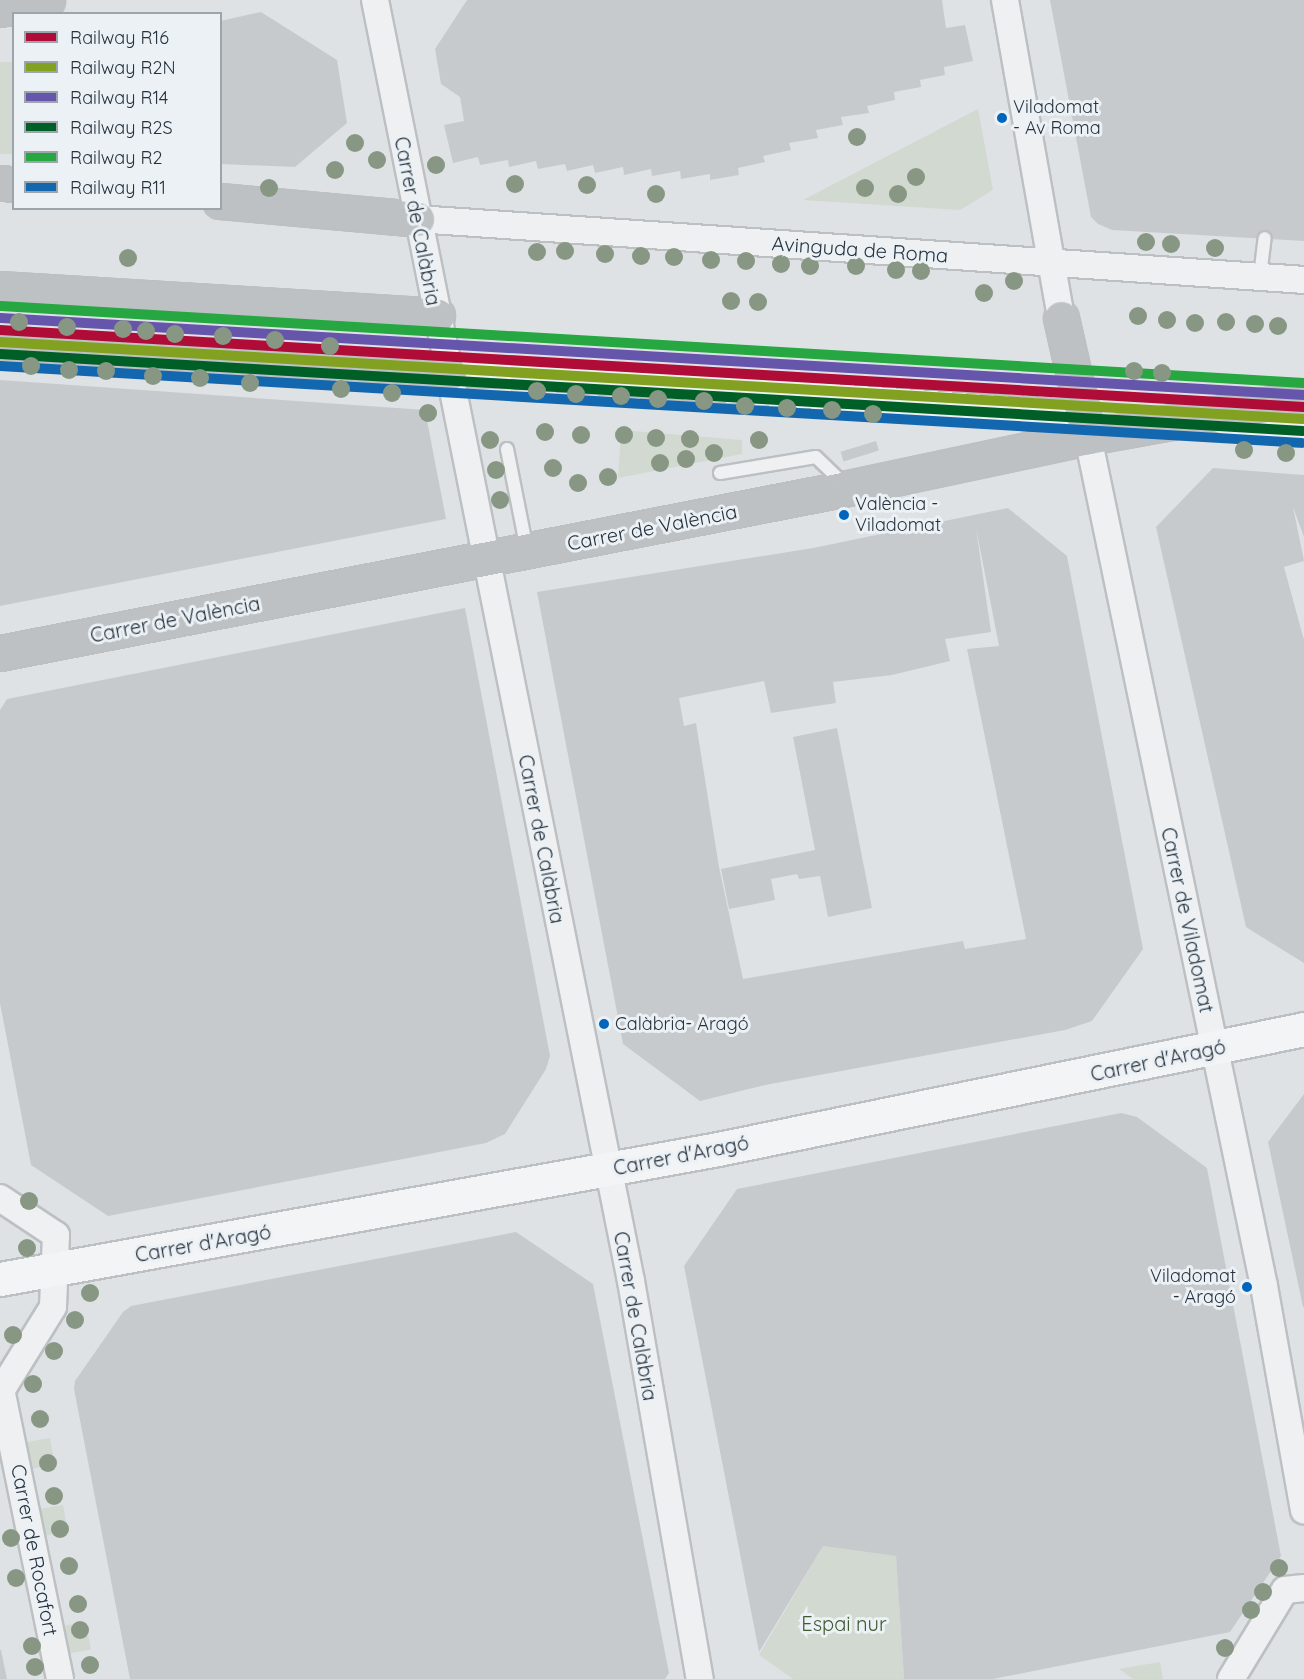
<!DOCTYPE html>
<html>
<head>
<meta charset="utf-8">
<style>
  body { margin:0 }
  #map { position:relative; width:1304px; height:1679px; overflow:hidden; background:#dfe2e5; font-family:Quicksand,sans-serif }
  div>[style] { position:absolute }
  .green>* { inset:0; background:#d1d9d0; transform-origin:0 0 }
  .building>* { inset:0; background:#c7cacd; transform-origin:0 0 }
  .roads { filter:drop-shadow(2px 0 #bdc0c3) drop-shadow(-2px 0 #bdc0c3) drop-shadow(0 2px #bdc0c3) drop-shadow(0 -2px #bdc0c3) }
  .lane>* { height:12px; margin:-6px; padding:0 6px; transform-origin:6px; border-radius:6px; background:#eef0f1 }
  .street>* { height:26px; margin:-13px; padding:0 13px; transform-origin:13px; border-radius:13px; background:#eef0f1 }
  .secondary>* { height:33px; margin:-16.5px; padding:0 16.5px; transform-origin:16.5px; border-radius:16.5px; background:#bdc1c4 }
  .primary>* { height:33px; margin:-16.5px; padding:0 16.5px; transform-origin:16.5px; border-radius:16.5px; background:#f3f4f5 }
  .rail-1>* { height:10px; margin:-5px; padding:0 5px; transform-origin:5px; border-radius:5px; background:#af0d38 }
  .rail-2>* { height:10px; margin:-5px; padding:0 5px; transform-origin:5px; border-radius:5px; background:#83a121 }
  .rail-3>* { height:10px; margin:-5px; padding:0 5px; transform-origin:5px; border-radius:5px; background:#6556ac }
  .rail-4>* { height:10px; margin:-5px; padding:0 5px; transform-origin:5px; border-radius:5px; background:#005f27 }
  .rail-5>* { height:10px; margin:-5px; padding:0 5px; transform-origin:5px; border-radius:5px; background:#26a741 }
  .rail-6>* { height:10px; margin:-5px; padding:0 5px; transform-origin:5px; border-radius:5px; background:#1267af }
  .trees>* { width:18px; height:18px; margin:-9px; border-radius:50%; background:#889783 }
  .dots>* { width:16px; height:16px; translate:-50% -50%; box-sizing:border-box; border:3px solid #ecf1f5; border-radius:50% }
  span { translate:-50% -50%; white-space:nowrap; text-align:center; line-height:1.15; -webkit-text-stroke:6px #ecf1f5; paint-order:stroke }
  .bus-label { font-size:18px; color:#26323e }
  .left { translate:0 -50%; text-align:left }
  .right { translate:-100% -50%; text-align:right }
  .street-label { font-size:20px; color:#26323e }
  .park-label { font-size:20px; color:#405933 }
  .legend { position:absolute; left:12px; top:12px; width:210px; height:198px; box-sizing:border-box; background:#ecf1f5; border:2px solid #9da5ac; margin:0; padding:8px 10px; list-style:none; font-size:18px; color:#26323e }
  .legend li { display:flex; align-items:center; gap:12px; height:30px }
  .legend b { width:30px; border:2px solid #9da5ac }
</style>
</head>
<body>
<div id="map">
  <div class="green">
    <div style="left:13px;top:62px;width:92px;height:13px;rotate:90deg"></div>
    <div style="clip-path:polygon(978px 109px,993px 190px,960px 210px,803px 200px)"></div>
    <div style="clip-path:polygon(621px 430px,742px 440px,742px 454px,618px 478px)"></div>
    <div style="left:50px;top:1438px;width:27px;height:29px;rotate:80deg"></div>
    <div style="left:63px;top:1505px;width:27px;height:28px;rotate:80deg"></div>
    <div style="clip-path:polygon(823px 1546px,896px 1556px,904px 1679px,793px 1679px,759px 1655px)"></div>
    <div style="left:86px;top:1622px;width:28px;height:27px;rotate:80deg"></div>
    <div style="clip-path:polygon(1160px 1662px,1163px 1679px,1133px 1679px,1119px 1669px)"></div>
  </div>
  <div class="building">
    <div style="clip-path:polygon(467px 0,942px 0,946px 28px,965px 25px,973px 61px,944px 67px,945px 75px,920px 80px,921px 87px,894px 92px,895px 100px,867px 106px,869px 113px,841px 117px,843px 125px,816px 130px,818px 138px,789px 143px,791px 150px,763px 156px,765px 162px,738px 168px,739px 175px,710px 180px,710px 174px,681px 179px,680px 171px,652px 176px,651px 169px,624px 175px,623px 167px,595px 173px,593px 165px,567px 171px,565px 164px,538px 169px,536px 161px,509px 167px,508px 160px,480px 165px,478px 157px,453px 163px,444px 125px,464px 121px,460px 97px,441px 84px,435px 49px)"></div>
    <div style="clip-path:polygon(1050px 0,1304px 0,1304px 241px,1112px 230px,1098px 224px,1091px 217px)"></div>
    <div style="clip-path:polygon(261px 12px,337px 60px,347px 123px,295px 167px,220px 164px,220px 21px)"></div>
    <div style="clip-path:polygon(0 380px,425px 410px,446px 519px,0 606px)"></div>
    <div style="left:876px;top:441px;width:10px;height:37px;rotate:73deg"></div>
    <div style="clip-path:polygon(1213px 468px,1304px 475px,1304px 537px,1293px 507px,1304px 561px,1284px 567px,1304px 640px,1304px 963px,1246px 927px,1156px 527px)"></div>
    <div style="clip-path:polygon(evenodd,1008px 508px,1067px 556px,1143px 949px,1092px 1021px,1065px 1030px,765px 1085px,700px 1101px,623px 1044px,537px 592px,813px 548px,1008px 508px,976px 528px,999px 646px,967px 649px,1026px 939px,965px 949px,963px 941px,743px 979px,719px 867px,696px 723px,684px 726px,679px 698px,764px 681px,771px 713px,836px 703px,833px 682px,892px 675px,950px 661px,945px 639px,991px 632px,976px 528px)"></div>
    <div style="clip-path:polygon(465px 608px,550px 1056px,546px 1069px,505px 1134px,486px 1143px,108px 1216px,31px 1165px,0 1003px,0 710px,7px 699px)"></div>
    <div style="clip-path:polygon(837px 728px,872px 908px,828px 917px,820px 876px,799px 879px,797px 874px,771px 879px,775px 900px,729px 909px,721px 869px,815px 850px,793px 737px)"></div>
    <div style="clip-path:polygon(1304px 1094px,1304px 1307px,1303px 1307px,1268px 1142px)"></div>
    <div style="clip-path:polygon(1121px 1113px,1137px 1117px,1207px 1168px,1281px 1556px,1230px 1632px,993px 1679px,904px 1679px,896px 1556px,823px 1546px,759px 1652px,684px 1266px,737px 1189px)"></div>
    <div style="clip-path:polygon(516px 1232px,593px 1284px,669px 1673px,665px 1679px,130px 1679px,74px 1389px,75px 1381px,123px 1312px,131px 1306px)"></div>
    <div style="clip-path:polygon(0 1650px,1px 1650px,7px 1679px,0 1679px)"></div>
  </div>
  <div class="roads">
    <div class="lane">
      <div style="left:1260px;top:276px;width:38px;rotate:-83deg"></div>
      <div style="left:507px;top:449px;width:103px;rotate:78.8deg"></div>
      <div style="left:720px;top:473px;width:97px;rotate:-9.5deg"></div>
      <div style="left:816px;top:457px;width:40px;rotate:44deg"></div>
    </div>
    <div class="street">
      <div style="left:375px;top:0;width:1306px;rotate:78.7deg"></div>
      <div style="left:631px;top:1281px;width:404px;rotate:80.2deg"></div>
      <div style="left:1005px;top:0;width:323px;rotate:80deg"></div>
      <div style="left:417px;top:219px;width:889px;rotate:3.93deg"></div>
      <div style="left:449px;top:373px;width:60px;rotate:1deg"></div>
      <div style="left:509px;top:374px;width:549px;rotate:4.07deg"></div>
      <div style="left:1057px;top:413px;width:39px;rotate:38deg"></div>
      <div style="left:1088px;top:437px;width:867px;rotate:78.29deg"></div>
      <div style="left:1264px;top:1286px;width:228px;rotate:79.9deg"></div>
      <div style="left:1211px;top:417px;width:45px;rotate:15.6deg"></div>
      <div style="left:1254px;top:429px;width:50px;rotate:4.6deg"></div>
      <div style="left:0;top:1198px;width:67px;rotate:33.5deg"></div>
      <div style="left:56px;top:1235px;width:72px;rotate:92.4deg"></div>
      <div style="left:53px;top:1307px;width:93px;rotate:121.8deg"></div>
      <div style="left:0;top:1384px;width:301px;rotate:78.5deg"></div>
      <div style="left:1231px;top:1679px;width:104px;rotate:-58.8deg"></div>
      <div style="left:1285px;top:1590px;width:19px;rotate:-6deg"></div>
    </div>
    <div class="secondary">
      <div style="left:0;top:9px;width:48px;rotate:-10.8deg"></div>
      <div style="left:0;top:183px;width:14px;rotate:4deg"></div>
      <div style="left:220px;top:201px;width:198px;rotate:5.2deg"></div>
      <div style="left:0;top:289px;width:438px;rotate:3.5deg"></div>
      <div style="left:1061px;top:318px;width:122px;rotate:77.2deg"></div>
      <div style="left:0;top:345px;width:370px;rotate:4.3deg"></div>
      <div style="left:369px;top:373px;width:80px"></div>
      <div style="left:0;top:653px;width:864px;rotate:-11.01deg"></div>
      <div style="left:848px;top:488px;width:245px;rotate:-12deg"></div>
      <div style="left:1088px;top:437px;width:219px;rotate:-10.2deg"></div>
    </div>
    <div class="primary">
      <div style="left:0;top:1279px;width:730px;rotate:-10.26deg"></div>
      <div style="left:718px;top:1149px;width:598px;rotate:-11.57deg"></div>
    </div>
  </div>
  <div class="rail-1">
    <div style="left:0;top:330px;width:1306px;rotate:3.38deg"></div>
  </div>
  <div class="rail-2">
    <div style="left:0;top:342px;width:1305px;rotate:3.38deg"></div>
  </div>
  <div class="rail-3">
    <div style="left:1px;top:318px;width:1305px;rotate:3.38deg"></div>
  </div>
  <div class="rail-4">
    <div style="left:0;top:354px;width:1305px;rotate:3.38deg"></div>
  </div>
  <div class="rail-5">
    <div style="left:1px;top:306px;width:1305px;rotate:3.38deg"></div>
  </div>
  <div class="rail-6">
    <div style="left:0;top:366px;width:1304px;rotate:3.38deg"></div>
  </div>
  <div class="trees">
    <div style="left:857px;top:137px"></div>
    <div style="left:355px;top:143px"></div>
    <div style="left:377px;top:160px"></div>
    <div style="left:436px;top:165px"></div>
    <div style="left:335px;top:170px"></div>
    <div style="left:916px;top:177px"></div>
    <div style="left:515px;top:184px"></div>
    <div style="left:587px;top:185px"></div>
    <div style="left:269px;top:188px"></div>
    <div style="left:865px;top:188px"></div>
    <div style="left:656px;top:194px"></div>
    <div style="left:898px;top:194px"></div>
    <div style="left:1146px;top:242px"></div>
    <div style="left:1171px;top:244px"></div>
    <div style="left:1215px;top:248px"></div>
    <div style="left:565px;top:251px"></div>
    <div style="left:537px;top:252px"></div>
    <div style="left:605px;top:254px"></div>
    <div style="left:641px;top:256px"></div>
    <div style="left:674px;top:257px"></div>
    <div style="left:128px;top:258px"></div>
    <div style="left:711px;top:260px"></div>
    <div style="left:746px;top:261px"></div>
    <div style="left:781px;top:264px"></div>
    <div style="left:810px;top:266px"></div>
    <div style="left:856px;top:266px"></div>
    <div style="left:896px;top:270px"></div>
    <div style="left:921px;top:271px"></div>
    <div style="left:1014px;top:281px"></div>
    <div style="left:984px;top:293px"></div>
    <div style="left:731px;top:301px"></div>
    <div style="left:758px;top:302px"></div>
    <div style="left:1138px;top:316px"></div>
    <div style="left:1167px;top:320px"></div>
    <div style="left:19px;top:322px"></div>
    <div style="left:1226px;top:322px"></div>
    <div style="left:1195px;top:323px"></div>
    <div style="left:1255px;top:324px"></div>
    <div style="left:1278px;top:326px"></div>
    <div style="left:67px;top:327px"></div>
    <div style="left:123px;top:329px"></div>
    <div style="left:146px;top:331px"></div>
    <div style="left:175px;top:334px"></div>
    <div style="left:223px;top:336px"></div>
    <div style="left:275px;top:340px"></div>
    <div style="left:330px;top:346px"></div>
    <div style="left:31px;top:366px"></div>
    <div style="left:69px;top:370px"></div>
    <div style="left:106px;top:371px"></div>
    <div style="left:1134px;top:371px"></div>
    <div style="left:1162px;top:373px"></div>
    <div style="left:153px;top:376px"></div>
    <div style="left:200px;top:378px"></div>
    <div style="left:250px;top:383px"></div>
    <div style="left:341px;top:389px"></div>
    <div style="left:537px;top:391px"></div>
    <div style="left:392px;top:393px"></div>
    <div style="left:576px;top:394px"></div>
    <div style="left:621px;top:396px"></div>
    <div style="left:658px;top:399px"></div>
    <div style="left:704px;top:401px"></div>
    <div style="left:745px;top:406px"></div>
    <div style="left:787px;top:408px"></div>
    <div style="left:832px;top:410px"></div>
    <div style="left:428px;top:413px"></div>
    <div style="left:873px;top:414px"></div>
    <div style="left:545px;top:432px"></div>
    <div style="left:581px;top:435px"></div>
    <div style="left:624px;top:435px"></div>
    <div style="left:656px;top:438px"></div>
    <div style="left:690px;top:439px"></div>
    <div style="left:490px;top:440px"></div>
    <div style="left:759px;top:440px"></div>
    <div style="left:1244px;top:450px"></div>
    <div style="left:714px;top:453px"></div>
    <div style="left:1286px;top:453px"></div>
    <div style="left:686px;top:459px"></div>
    <div style="left:660px;top:463px"></div>
    <div style="left:553px;top:468px"></div>
    <div style="left:496px;top:470px"></div>
    <div style="left:608px;top:477px"></div>
    <div style="left:578px;top:483px"></div>
    <div style="left:500px;top:500px"></div>
    <div style="left:29px;top:1201px"></div>
    <div style="left:27px;top:1248px"></div>
    <div style="left:90px;top:1293px"></div>
    <div style="left:75px;top:1320px"></div>
    <div style="left:13px;top:1335px"></div>
    <div style="left:54px;top:1351px"></div>
    <div style="left:33px;top:1384px"></div>
    <div style="left:40px;top:1419px"></div>
    <div style="left:48px;top:1463px"></div>
    <div style="left:54px;top:1496px"></div>
    <div style="left:60px;top:1529px"></div>
    <div style="left:11px;top:1538px"></div>
    <div style="left:69px;top:1566px"></div>
    <div style="left:1279px;top:1568px"></div>
    <div style="left:16px;top:1578px"></div>
    <div style="left:1263px;top:1592px"></div>
    <div style="left:78px;top:1604px"></div>
    <div style="left:1251px;top:1610px"></div>
    <div style="left:80px;top:1630px"></div>
    <div style="left:32px;top:1646px"></div>
    <div style="left:1225px;top:1648px"></div>
    <div style="left:90px;top:1665px"></div>
    <div style="left:35px;top:1667px"></div>
  </div>
  <div class="dots">
    <div style="left:1002px;top:118px;background:#0065bd"></div>
    <div style="left:844px;top:515px;background:#0065bd"></div>
    <div style="left:604px;top:1024px;background:#0065bd"></div>
    <div style="left:1247px;top:1287px;background:#0065bd"></div>
  </div>
  <div class="bus-label">
    <span class="left" style="left:1013px;top:118px">Viladomat<br>- Av Roma</span>
    <span class="left" style="left:855px;top:515px">València -<br>Viladomat</span>
    <span class="left" style="left:615px;top:1024px">Calàbria- Aragó</span>
    <span class="right" style="left:1236px;top:1287px">Viladomat<br>- Aragó</span>
  </div>
  <div class="street-label">
    <span style="left:418px;top:221px;rotate:79deg">Carrer de Calàbria</span>
    <span style="left:860px;top:249px;rotate:4deg">Avinguda de Roma</span>
    <span style="left:652px;top:527px;rotate:-11deg">Carrer de València</span>
    <span style="left:175px;top:619px;rotate:-11deg">Carrer de València</span>
    <span style="left:542px;top:839px;rotate:79deg">Carrer de Calàbria</span>
    <span style="left:1188px;top:920px;rotate:78deg">Carrer de Viladomat</span>
    <span style="left:1158px;top:1060px;rotate:-12deg">Carrer d'Aragó</span>
    <span style="left:681px;top:1155px;rotate:-11deg">Carrer d'Aragó</span>
    <span style="left:203px;top:1243px;rotate:-10deg">Carrer d'Aragó</span>
    <span style="left:636px;top:1316px;rotate:80deg">Carrer de Calàbria</span>
    <span style="left:35px;top:1550px;rotate:79deg">Carrer de Rocafort</span>
  </div>
  <div class="park-label">
    <span style="left:844px;top:1623px">Espai nur</span>
  </div>
  <ul class="legend">
  <li><b style="height:8px;background:#af0d38"></b>Railway R16</li>
  <li><b style="height:8px;background:#83a121"></b>Railway R2N</li>
  <li><b style="height:8px;background:#6556ac"></b>Railway R14</li>
  <li><b style="height:8px;background:#005f27"></b>Railway R2S</li>
  <li><b style="height:8px;background:#26a741"></b>Railway R2</li>
  <li><b style="height:8px;background:#1267af"></b>Railway R11</li>
  </ul>
</div>
</body>
</html>
